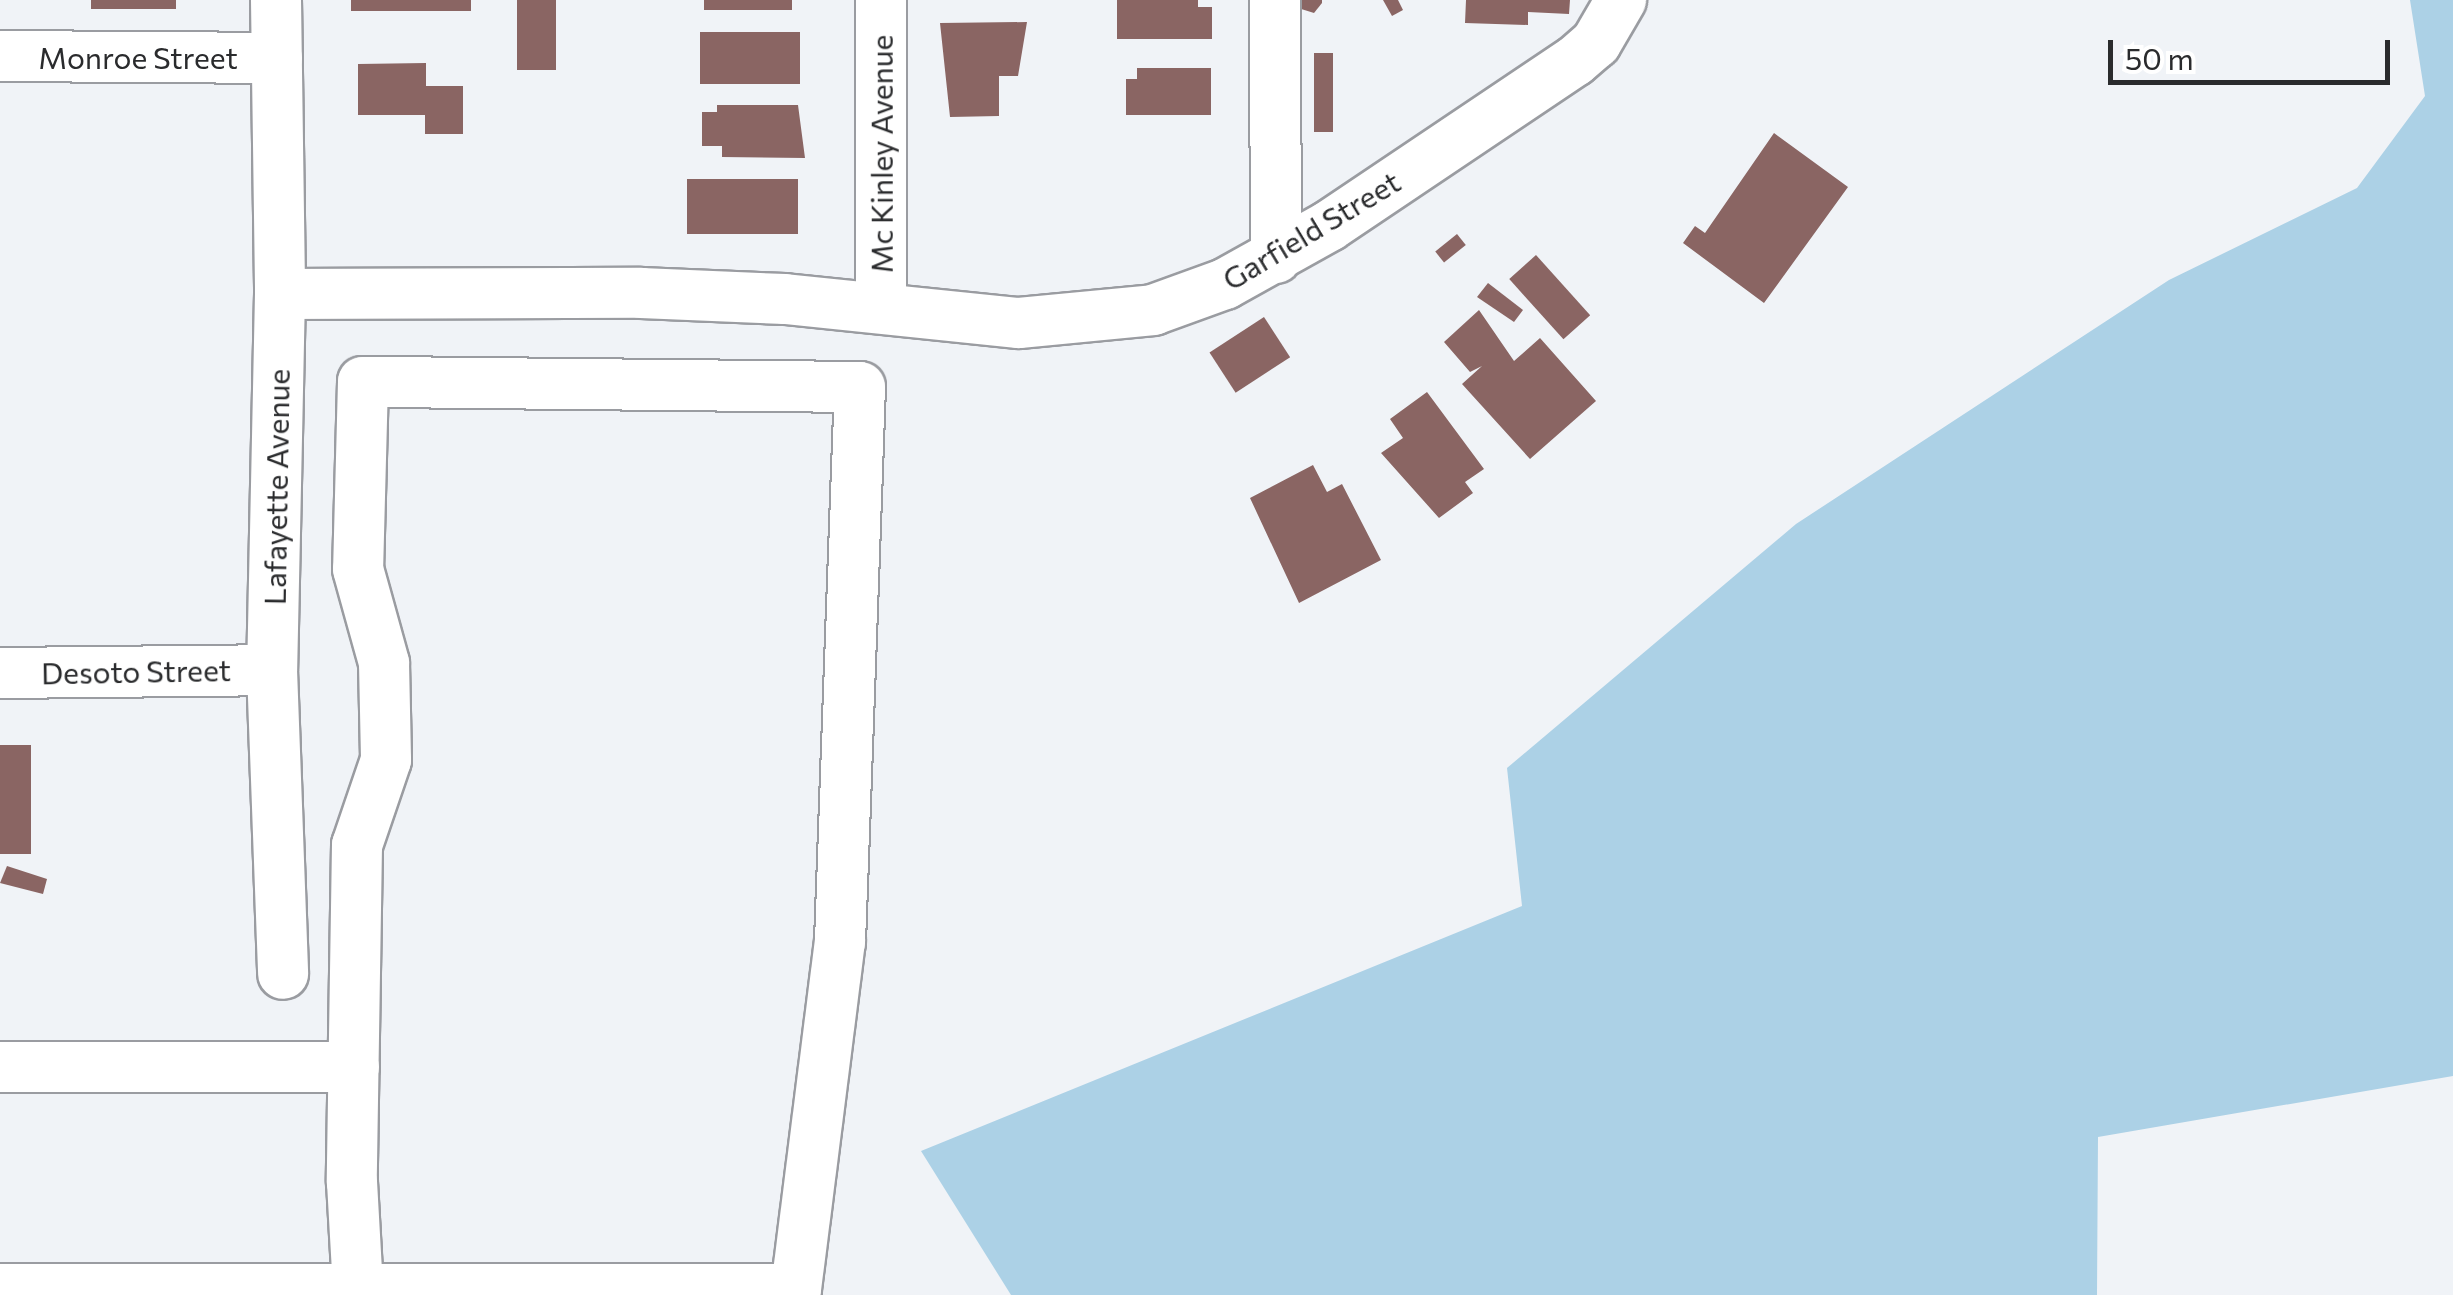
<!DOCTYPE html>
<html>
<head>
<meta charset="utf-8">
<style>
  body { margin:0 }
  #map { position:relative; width:2453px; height:1295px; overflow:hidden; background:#f0f3f7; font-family:Commissioner,sans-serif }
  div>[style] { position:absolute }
  .water>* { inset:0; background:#acd1e6 }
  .building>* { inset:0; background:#8a6563; transform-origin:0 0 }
  .roads { filter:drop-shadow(2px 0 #9a9ca1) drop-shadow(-2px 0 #9a9ca1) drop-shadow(0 2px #9a9ca1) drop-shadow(0 -2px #9a9ca1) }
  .minor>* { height:50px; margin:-25px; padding:0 25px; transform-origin:25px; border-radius:25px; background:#fff }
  span { translate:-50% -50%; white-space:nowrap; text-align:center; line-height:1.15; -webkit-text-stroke:10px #fff; paint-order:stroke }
  .street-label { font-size:30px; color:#2a2b2d }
  .scale { position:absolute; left:2108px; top:40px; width:282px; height:45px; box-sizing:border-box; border:5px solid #2a2b2d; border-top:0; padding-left:12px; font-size:30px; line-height:35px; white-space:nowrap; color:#2a2b2d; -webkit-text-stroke:8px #fff; paint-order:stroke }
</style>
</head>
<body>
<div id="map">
  <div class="water">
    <div style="clip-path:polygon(2410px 0,2453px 0,2453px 1076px,2098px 1137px,2097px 1295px,1011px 1295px,921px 1151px,1522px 906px,1507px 768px,1796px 524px,2169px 280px,2357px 188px,2425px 96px)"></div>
  </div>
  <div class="building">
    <div style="left:91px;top:0;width:85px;height:9px"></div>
    <div style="left:351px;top:0;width:120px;height:11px"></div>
    <div style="left:517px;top:0;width:39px;height:70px"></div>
    <div style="left:704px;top:0;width:88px;height:10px"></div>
    <div style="clip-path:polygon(1117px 0,1198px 0,1198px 7px,1212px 7px,1212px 39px,1117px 39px)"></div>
    <div style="clip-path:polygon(1298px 0,1322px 0,1322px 3px,1314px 13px,1298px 8px)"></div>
    <div style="clip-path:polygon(1383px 0,1398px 0,1403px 10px,1392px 16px)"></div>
    <div style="clip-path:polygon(1466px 0,1570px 0,1569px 14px,1528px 12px,1528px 25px,1465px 23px)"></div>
    <div style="clip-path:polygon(1027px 22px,1018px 76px,999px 76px,999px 116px,950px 117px,940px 23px)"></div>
    <div style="left:700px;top:32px;width:100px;height:52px"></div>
    <div style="left:1314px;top:53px;width:19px;height:79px"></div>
    <div style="clip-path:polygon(426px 63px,426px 86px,463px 86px,463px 134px,425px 134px,425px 115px,358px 115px,358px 64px)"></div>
    <div style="clip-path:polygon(1137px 68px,1211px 68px,1211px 115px,1126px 115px,1126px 79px,1137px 79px)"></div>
    <div style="clip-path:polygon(717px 105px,798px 105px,805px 158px,722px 157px,722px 146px,702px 146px,702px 112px,717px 112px)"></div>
    <div style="clip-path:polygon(1774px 133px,1848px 187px,1764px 303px,1683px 243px,1695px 226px,1705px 233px)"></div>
    <div style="left:687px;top:179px;width:111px;height:55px"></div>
    <div style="left:1457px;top:234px;width:14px;height:28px;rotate:51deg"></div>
    <div style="left:1536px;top:255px;width:81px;height:36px;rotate:48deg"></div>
    <div style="clip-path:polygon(1488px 283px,1523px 310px,1514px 322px,1477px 297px)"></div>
    <div style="clip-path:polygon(1479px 310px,1514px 361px,1540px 338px,1596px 401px,1530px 459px,1462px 384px,1482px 366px,1470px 372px,1444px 342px)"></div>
    <div style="left:1264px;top:317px;width:48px;height:65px;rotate:57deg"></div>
    <div style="clip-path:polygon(1427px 392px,1484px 469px,1465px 482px,1473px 493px,1439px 518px,1381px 453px,1403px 438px,1390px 419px)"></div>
    <div style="clip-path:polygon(1313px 465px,1327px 492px,1342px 484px,1381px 560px,1299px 603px,1250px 498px)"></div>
    <div style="left:0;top:745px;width:31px;height:109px"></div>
    <div style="clip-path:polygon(7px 866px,47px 879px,43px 894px,0 883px)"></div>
  </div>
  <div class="roads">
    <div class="minor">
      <div style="left:276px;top:0;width:294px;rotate:89.2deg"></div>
      <div style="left:280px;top:294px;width:376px;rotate:91.2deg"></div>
      <div style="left:272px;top:670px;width:304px;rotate:87.9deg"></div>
      <div style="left:1275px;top:0;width:258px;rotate:89.8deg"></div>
      <div style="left:0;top:56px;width:277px;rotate:0.4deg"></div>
      <div style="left:280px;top:294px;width:361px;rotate:-0.2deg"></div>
      <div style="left:641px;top:293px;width:144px;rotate:2.4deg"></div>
      <div style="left:785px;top:299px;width:235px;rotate:5.9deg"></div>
      <div style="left:1019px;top:323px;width:135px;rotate:-5.5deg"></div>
      <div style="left:1153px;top:310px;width:77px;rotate:-19.9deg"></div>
      <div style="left:1225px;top:284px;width:119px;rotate:-29.1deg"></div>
      <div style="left:1329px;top:226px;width:296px;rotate:-33.9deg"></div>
      <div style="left:1575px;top:61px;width:28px;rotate:-41deg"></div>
      <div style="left:1596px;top:43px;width:50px;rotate:-59.8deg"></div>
      <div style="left:881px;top:308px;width:308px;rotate:-90deg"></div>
      <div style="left:0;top:673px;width:272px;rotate:-0.6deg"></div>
      <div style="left:0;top:1067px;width:354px"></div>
      <div style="left:0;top:1289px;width:796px"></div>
      <div style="left:796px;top:1289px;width:350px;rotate:-82.8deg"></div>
      <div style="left:840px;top:942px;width:555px;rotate:-87.94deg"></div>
      <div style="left:860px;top:387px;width:497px;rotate:-179.4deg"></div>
      <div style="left:363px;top:382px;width:187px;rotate:91.5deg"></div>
      <div style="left:358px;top:569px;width:98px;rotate:74.5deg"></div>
      <div style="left:384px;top:663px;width:97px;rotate:88.8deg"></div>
      <div style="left:386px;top:760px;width:90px;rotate:108.8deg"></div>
      <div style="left:357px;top:845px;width:337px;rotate:90.9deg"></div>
      <div style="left:352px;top:1182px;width:107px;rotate:86.8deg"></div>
    </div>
  </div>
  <div class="street-label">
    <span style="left:138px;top:57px">Monroe Street</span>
    <span style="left:881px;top:154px;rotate:-90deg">Mc Kinley Avenue</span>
    <span style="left:1311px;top:230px;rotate:-31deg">Garfield Street</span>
    <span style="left:276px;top:487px;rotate:-89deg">Lafayette Avenue</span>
    <span style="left:136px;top:671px;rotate:-1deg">Desoto Street</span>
  </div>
  <div class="scale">50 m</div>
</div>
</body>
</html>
